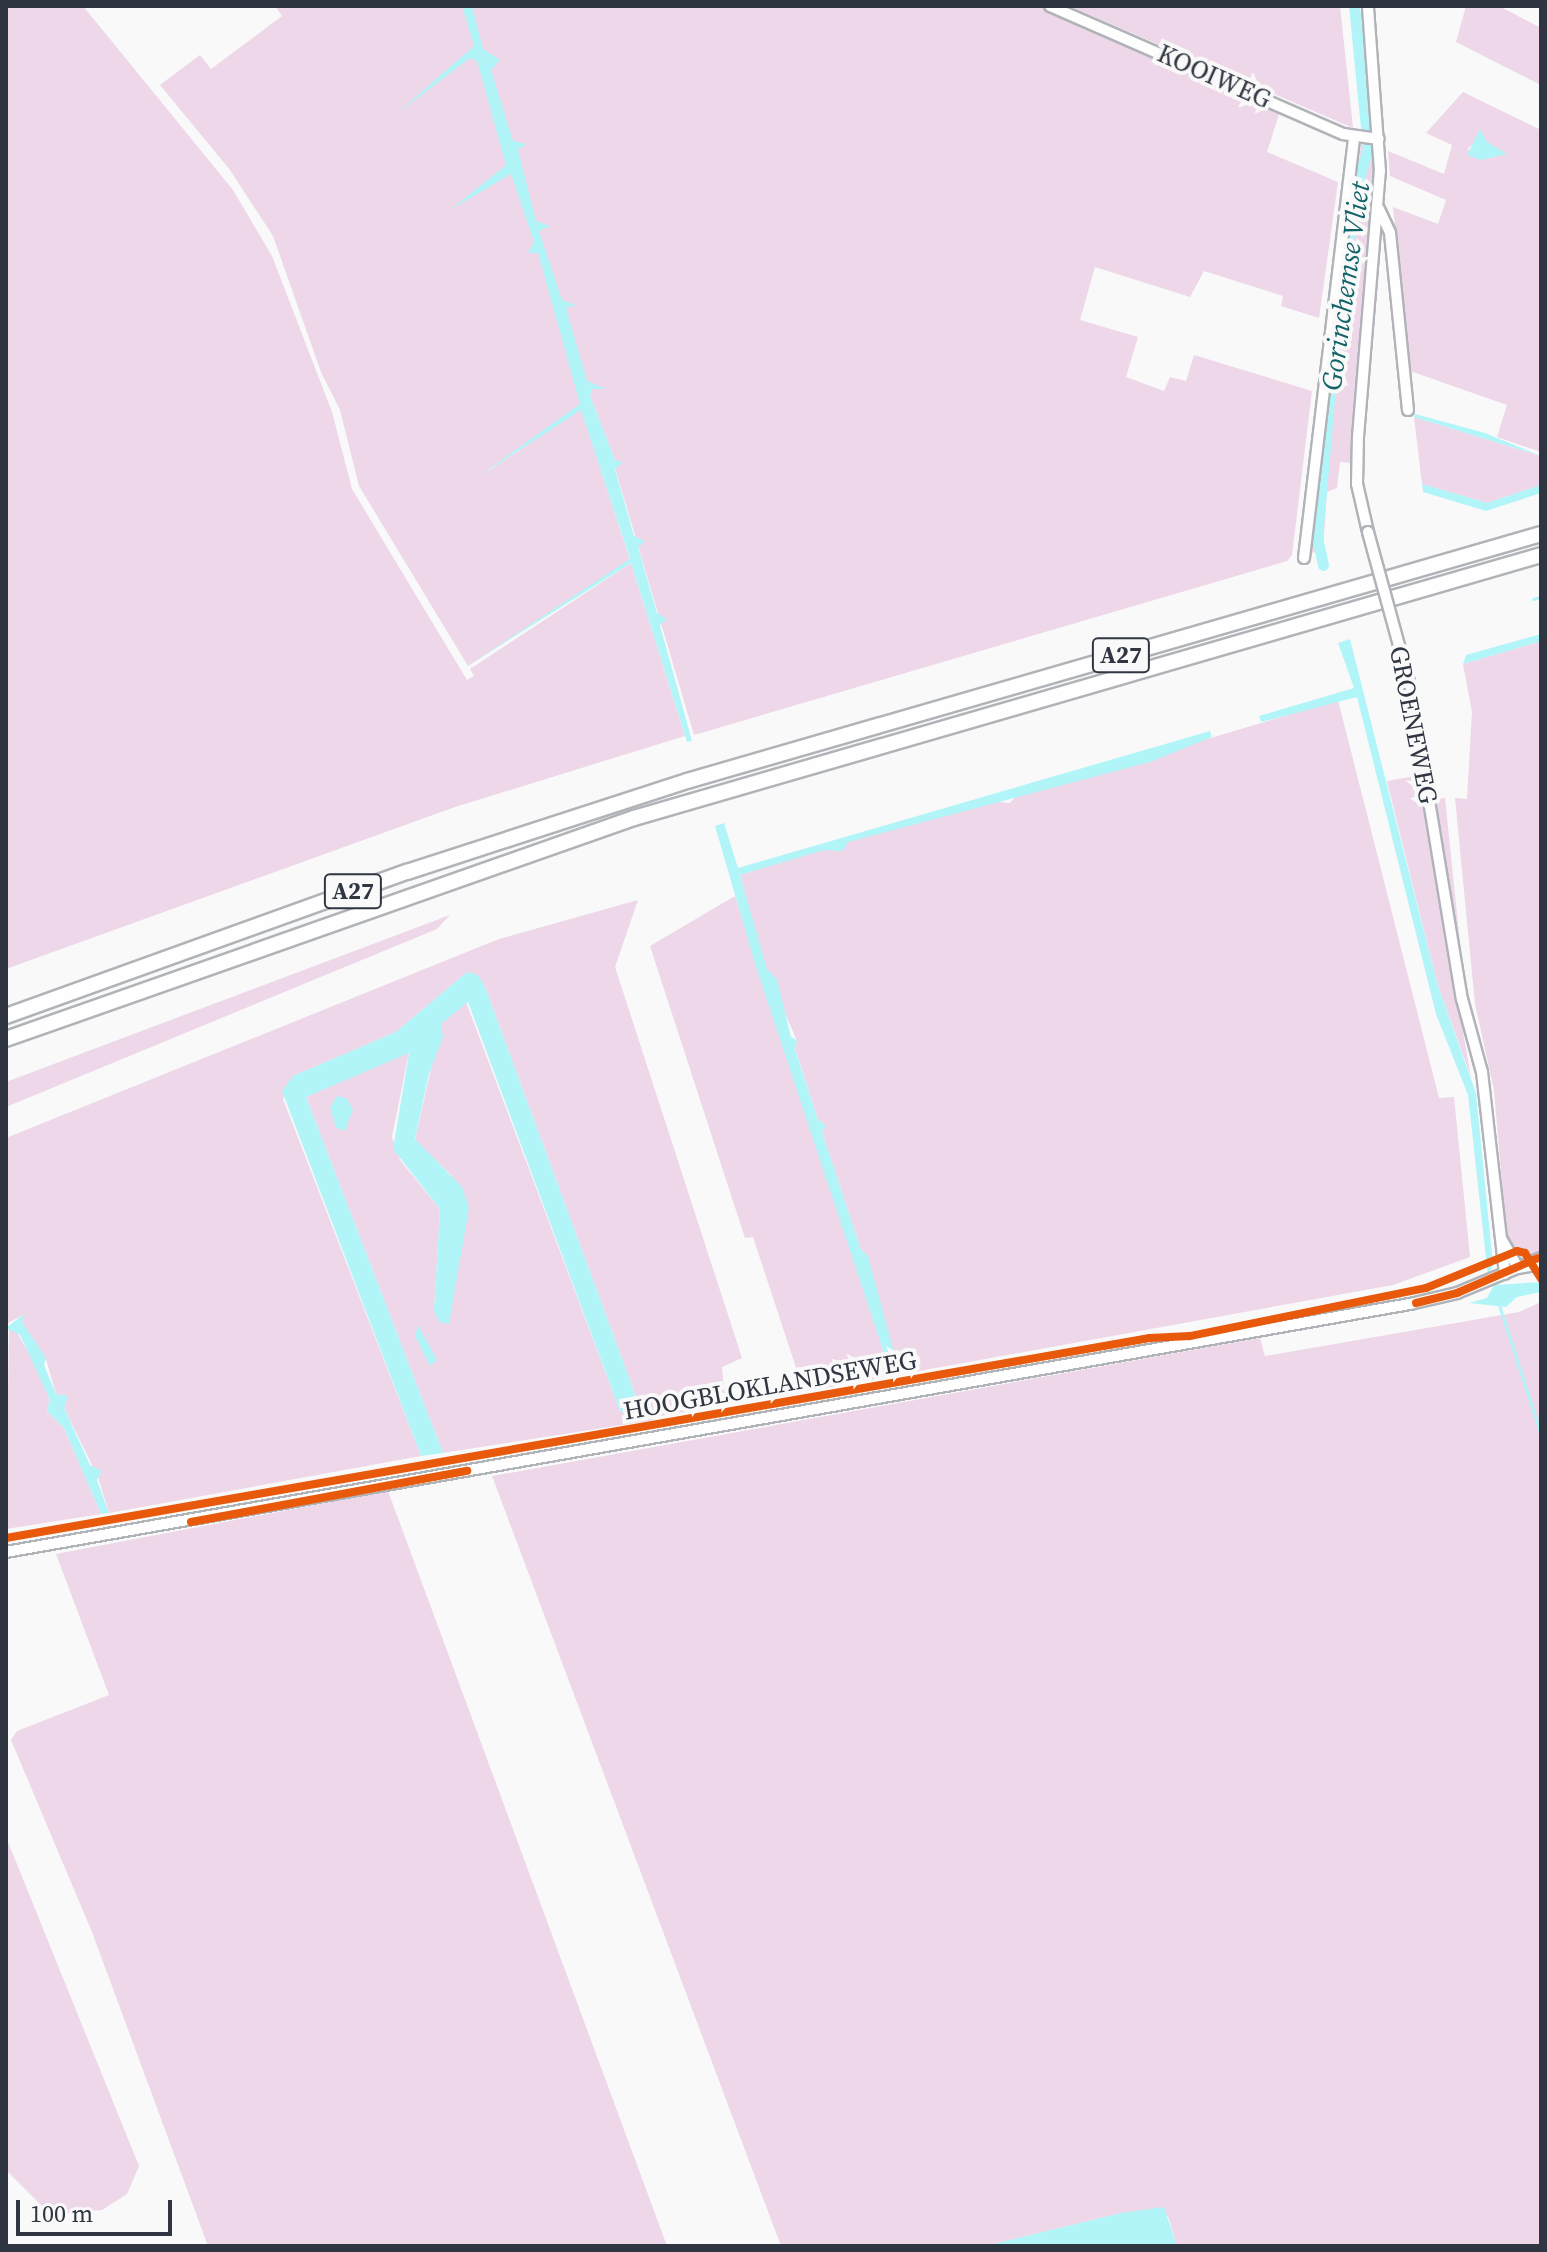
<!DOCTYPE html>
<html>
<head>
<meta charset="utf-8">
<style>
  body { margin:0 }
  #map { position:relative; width:1547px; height:2252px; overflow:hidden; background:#f9f9f9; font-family:"Source Serif 4",serif }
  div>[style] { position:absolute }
  .green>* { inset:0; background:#edd7e8 }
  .water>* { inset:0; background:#b2f5f9 }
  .stream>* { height:3px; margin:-1.5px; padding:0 1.5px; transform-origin:1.5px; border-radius:1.5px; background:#b2f5f9 }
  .canal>* { height:11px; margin:-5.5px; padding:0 5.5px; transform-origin:5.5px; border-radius:5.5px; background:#b2f5f9 }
  .roads { filter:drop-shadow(2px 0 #b0b3b8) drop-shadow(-2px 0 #b0b3b8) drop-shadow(0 2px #b0b3b8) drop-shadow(0 -2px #b0b3b8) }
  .minor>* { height:10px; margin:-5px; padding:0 5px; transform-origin:5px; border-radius:5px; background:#fefefe }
  .highway>* { height:14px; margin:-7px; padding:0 7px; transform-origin:7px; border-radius:7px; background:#fefefe }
  .bridges { filter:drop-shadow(2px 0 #b0b3b8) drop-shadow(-2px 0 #b0b3b8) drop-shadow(0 2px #b0b3b8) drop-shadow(0 -2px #b0b3b8) }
  .minor-bridge>* { height:10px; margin:-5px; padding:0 5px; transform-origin:5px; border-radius:5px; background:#fefefe }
  .cycleway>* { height:8px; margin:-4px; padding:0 4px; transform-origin:4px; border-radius:4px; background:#e8590c }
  span { translate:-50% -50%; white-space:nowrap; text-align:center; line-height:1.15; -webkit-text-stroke:8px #f9f9f9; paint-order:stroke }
  .shield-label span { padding:2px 6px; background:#f9f9f9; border:2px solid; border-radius:6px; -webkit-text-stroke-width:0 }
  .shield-label { font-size:24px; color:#2f3541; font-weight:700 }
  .street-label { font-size:26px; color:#2f3541 }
  .water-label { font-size:28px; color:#136469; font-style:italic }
  .frame { position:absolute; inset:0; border:8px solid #2f3541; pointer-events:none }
  .scale { position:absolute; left:16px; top:2200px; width:156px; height:36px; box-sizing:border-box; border:4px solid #2f3541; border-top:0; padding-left:10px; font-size:24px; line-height:28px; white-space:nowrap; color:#2f3541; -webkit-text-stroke:6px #f9f9f9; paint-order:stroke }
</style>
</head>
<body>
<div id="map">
  <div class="green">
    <div style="clip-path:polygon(6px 6px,83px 6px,233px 190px,272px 256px,332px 412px,352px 489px,467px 680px,474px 676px,470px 669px,631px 563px,685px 736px,455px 807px,6px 969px)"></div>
    <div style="clip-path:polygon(275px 6px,1046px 6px,1281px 108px,1267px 152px,1338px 182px,1319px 318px,1281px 306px,1283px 296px,1204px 271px,1190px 297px,1095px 267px,1080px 320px,1138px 337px,1126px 377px,1164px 391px,1170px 377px,1186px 381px,1194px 355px,1312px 391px,1292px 555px,1287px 561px,694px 735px,615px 468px,622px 463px,615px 460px,590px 396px,592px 388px,599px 389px,582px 383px,587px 400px,479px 477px,581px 409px,630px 560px,468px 666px,359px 486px,340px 410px,321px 372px,273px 236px,230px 170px,160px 85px,200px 55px,211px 69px,282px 16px)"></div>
    <div style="clip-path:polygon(1069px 6px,1340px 6px,1353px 128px)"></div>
    <div style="clip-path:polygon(1466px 6px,1499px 6px,1541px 28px,1541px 85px,1456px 42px)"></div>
    <div style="clip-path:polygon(evenodd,1463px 92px,1541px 130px,1541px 452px,1497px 437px,1507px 405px,1410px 371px,1393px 207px,1438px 224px,1446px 200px,1390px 176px,1388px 151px,1444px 174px,1452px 145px,1426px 133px,1463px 92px,1479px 130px,1487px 142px,1505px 154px,1490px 158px,1467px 149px,1477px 141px,1479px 130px)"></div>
    <div style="clip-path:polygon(1361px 144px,1376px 149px,1375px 183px,1350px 463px,1340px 462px,1337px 488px,1327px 492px,1323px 550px,1308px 554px)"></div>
    <div style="clip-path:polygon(1414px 417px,1541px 456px,1541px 485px,1487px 503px,1422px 484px)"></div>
    <div style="clip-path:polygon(1541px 641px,1541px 1252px,1530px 1255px,1510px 1245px,1506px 1229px,1494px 1090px,1475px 1004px,1455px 798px,1467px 799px,1472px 712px,1463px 664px)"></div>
    <div style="clip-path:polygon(1338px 700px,1439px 1098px,1454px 1097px,1470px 1257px,1393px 1285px,804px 1392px,753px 1237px,745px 1238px,650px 946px,735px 896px,887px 1362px,868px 1256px,861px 1250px,822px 1132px,825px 1125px,818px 1120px,795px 1048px,797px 1041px,766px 969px,740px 875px,824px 849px,843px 851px,847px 842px,991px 801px,1010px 803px,1018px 794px,1150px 762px,1167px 751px)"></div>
    <div style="clip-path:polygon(1420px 775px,1445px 930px,1471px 1077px,1437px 983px,1387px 781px)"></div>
    <div style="clip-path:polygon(1445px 798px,1464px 982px,1434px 799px)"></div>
    <div style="clip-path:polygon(638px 900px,615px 967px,742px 1358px,722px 1367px,724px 1389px,738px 1403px,654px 1417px,638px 1402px,485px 987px,467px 972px,396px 1032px,293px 1076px,283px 1099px,421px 1456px,109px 1513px,98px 1477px,64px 1408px,67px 1396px,56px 1394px,46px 1359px,22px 1322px,23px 1315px,6px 1324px,6px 1138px,499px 939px)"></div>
    <div style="clip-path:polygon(450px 915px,437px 929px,6px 1107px,6px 1082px)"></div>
    <div style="clip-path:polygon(466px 1002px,620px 1411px,654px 1420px,443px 1453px,306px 1097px,409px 1052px,392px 1137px,400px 1160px,440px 1209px,434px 1311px,452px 1176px,415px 1140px,441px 1024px)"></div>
    <div style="clip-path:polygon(1541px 1302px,1541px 2246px,1177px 2246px,1168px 2216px,1121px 2213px,985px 2246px,781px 2246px,492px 1476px,1260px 1338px,1265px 1356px,1519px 1312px)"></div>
    <div style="clip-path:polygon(9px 1327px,15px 1329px,32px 1359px,50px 1400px,47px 1411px,64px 1428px,101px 1514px,6px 1529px)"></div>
    <div style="clip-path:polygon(388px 1491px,667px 2246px,208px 2246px,92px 1932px,11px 1740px,17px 1731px,109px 1695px,56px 1554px)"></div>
    <div style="clip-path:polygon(6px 1837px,139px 2166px,127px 2194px,102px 2210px,59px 2214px,44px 2208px,6px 2170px)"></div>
  </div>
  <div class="water">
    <div style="clip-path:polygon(462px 6px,472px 6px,483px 49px,500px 60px,491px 70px,513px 141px,526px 144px,518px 150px,536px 221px,550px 226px,539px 231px,562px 300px,576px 305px,566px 308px,587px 381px,606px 389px,592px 389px,590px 396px,615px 460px,623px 462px,615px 469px,634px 536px,645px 541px,638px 547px,657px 613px,667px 619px,660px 625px,692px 741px,687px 742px,631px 563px,466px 667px,630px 559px,581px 410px,478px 477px,580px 404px,538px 253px,528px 253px,534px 242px,511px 174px,450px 210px,506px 165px,477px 61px,470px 58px,395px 115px,474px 46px)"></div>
    <div style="clip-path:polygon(1480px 129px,1487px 142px,1507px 154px,1481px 160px,1467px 155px)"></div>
    <div style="clip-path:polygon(1415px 414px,1485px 433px,1541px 456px,1414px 417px)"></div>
    <div style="clip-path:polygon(1422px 484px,1487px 503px,1541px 485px,1541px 493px,1486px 511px,1423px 492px)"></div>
    <div style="clip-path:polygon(1541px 634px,1541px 641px,1463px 664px,1466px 655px)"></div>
    <div style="clip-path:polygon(1350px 639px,1437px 983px,1476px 1093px,1493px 1265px,1488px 1276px,1468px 1095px,1436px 1014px,1357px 697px,1261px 722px,1259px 716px,1354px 688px,1338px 643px)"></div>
    <div style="clip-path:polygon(1210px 731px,1212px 737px,1150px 762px,848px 842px,843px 851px,824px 850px,740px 875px,767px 969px,777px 979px,791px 1037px,797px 1040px,795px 1049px,818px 1120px,826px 1125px,822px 1132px,861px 1250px,868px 1256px,896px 1360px,887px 1362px,756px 967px,715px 826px,724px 823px,738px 868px)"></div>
    <div style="clip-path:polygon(467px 972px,478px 975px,485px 987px,638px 1402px,654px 1412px,654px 1420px,620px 1411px,468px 1002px,441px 1024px,443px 1037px,429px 1074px,415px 1139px,462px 1187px,469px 1208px,449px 1324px,439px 1322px,434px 1311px,440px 1209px,393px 1149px,409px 1053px,306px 1097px,443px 1453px,421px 1456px,282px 1091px,293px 1076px,396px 1032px)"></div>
    <div style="clip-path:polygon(337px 1096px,346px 1098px,353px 1109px,345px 1131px,336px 1128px,330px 1108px)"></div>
    <div style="clip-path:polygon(1541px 1282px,1541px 1292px,1517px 1297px,1506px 1307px,1469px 1303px,1487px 1298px,1494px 1285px)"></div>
    <div style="clip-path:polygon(24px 1314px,22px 1322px,46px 1358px,44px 1365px,56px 1394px,68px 1396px,64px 1408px,90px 1465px,102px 1471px,97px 1480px,109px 1513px,101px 1514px,64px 1428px,47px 1411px,50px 1400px,20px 1335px,6px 1328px)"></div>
    <div style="clip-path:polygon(418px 1325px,437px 1360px,430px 1366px,415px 1336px)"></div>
    <div style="clip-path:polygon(1164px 2207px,1177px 2246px,985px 2246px,1121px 2213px)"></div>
  </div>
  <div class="stream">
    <div style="left:1533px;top:599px;width:8px;rotate:-14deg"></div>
    <div style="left:1499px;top:1305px;width:137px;rotate:72.1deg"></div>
  </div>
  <div class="canal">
    <div style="left:1340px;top:295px;width:108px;rotate:-81.5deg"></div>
    <div style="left:1356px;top:188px;width:42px;rotate:-73.3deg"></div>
    <div style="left:1368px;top:148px;width:143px;rotate:-95.6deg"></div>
    <div style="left:1323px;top:565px;width:29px;rotate:-102deg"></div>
    <div style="left:1317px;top:537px;width:206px;rotate:-85deg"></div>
  </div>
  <div class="roads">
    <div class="minor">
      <div style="left:1050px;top:6px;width:320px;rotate:23.6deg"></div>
      <div style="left:1343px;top:134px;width:36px;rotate:8deg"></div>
      <div style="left:1379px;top:209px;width:26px;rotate:65deg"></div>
      <div style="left:1390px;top:233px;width:178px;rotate:84.2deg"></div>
      <div style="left:1368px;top:532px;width:49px;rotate:-102.9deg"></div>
      <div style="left:1357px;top:484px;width:47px;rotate:-88.8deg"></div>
      <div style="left:1358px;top:437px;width:267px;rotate:-85.3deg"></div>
      <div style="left:1380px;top:171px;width:165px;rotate:-94.2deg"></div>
      <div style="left:1304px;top:558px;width:423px;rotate:-83.2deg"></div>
      <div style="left:1410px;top:686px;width:317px;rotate:80.6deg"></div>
      <div style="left:1462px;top:999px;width:76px;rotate:74.7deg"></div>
      <div style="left:1482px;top:1072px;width:203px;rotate:83.5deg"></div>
      <div style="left:1502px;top:1240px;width:32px;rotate:60deg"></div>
      <div style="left:1518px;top:1268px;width:23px;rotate:-10deg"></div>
      <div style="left:6px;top:1552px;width:1426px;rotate:-10.02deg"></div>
      <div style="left:1410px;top:1304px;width:48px;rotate:-13.2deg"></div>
      <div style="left:1457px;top:1293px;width:91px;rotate:-22.6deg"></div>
    </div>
    <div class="highway">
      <div style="left:6px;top:1016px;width:426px;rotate:-19.8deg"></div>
      <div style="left:407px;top:872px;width:294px;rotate:-18deg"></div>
      <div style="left:687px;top:781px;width:889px;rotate:-16.13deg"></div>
      <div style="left:6px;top:1039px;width:666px;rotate:-19.39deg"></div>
      <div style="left:634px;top:818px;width:944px;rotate:-16.17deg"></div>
    </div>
  </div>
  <div class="bridges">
    <div class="minor-bridge">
      <div style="left:1368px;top:532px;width:160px;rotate:74.7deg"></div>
    </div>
  </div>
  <div class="cycleway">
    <div style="left:1416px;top:1303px;width:42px;rotate:-13.7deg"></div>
    <div style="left:1457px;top:1293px;width:88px;rotate:-23.4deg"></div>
    <div style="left:191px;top:1522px;width:281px;rotate:-10.5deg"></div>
    <div style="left:6px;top:1538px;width:1161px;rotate:-9.92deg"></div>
    <div style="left:1150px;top:1338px;width:40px;rotate:-2.9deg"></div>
    <div style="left:1190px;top:1336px;width:241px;rotate:-11.5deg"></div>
    <div style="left:1426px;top:1288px;width:98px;rotate:-22.1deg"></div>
    <div style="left:1517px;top:1251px;width:8px;rotate:14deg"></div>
    <div style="left:1525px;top:1253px;width:31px;rotate:58deg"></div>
  </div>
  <div class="shield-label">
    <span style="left:1121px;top:655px">A27</span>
    <span style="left:353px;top:891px">A27</span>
  </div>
  <div class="street-label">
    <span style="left:1214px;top:77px;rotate:24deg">KOOIWEG</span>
    <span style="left:1413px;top:725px;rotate:79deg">GROENEWEG</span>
    <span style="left:770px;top:1386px;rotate:-10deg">HOOGBLOKLANDSEWEG</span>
  </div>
  <div class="water-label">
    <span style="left:1345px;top:286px;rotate:-82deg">Gorinchemse Vliet</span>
  </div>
  <div class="frame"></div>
  <div class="scale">100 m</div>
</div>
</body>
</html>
